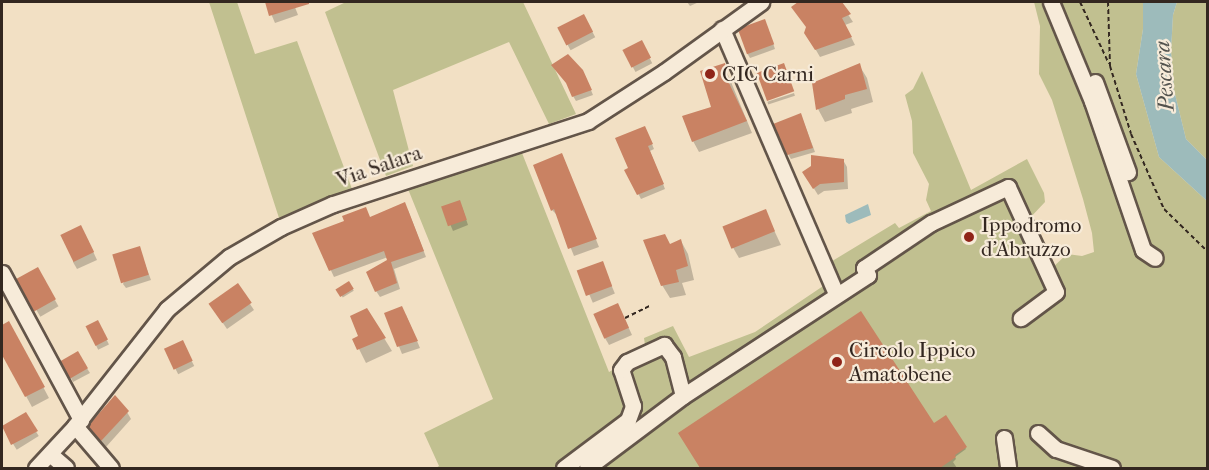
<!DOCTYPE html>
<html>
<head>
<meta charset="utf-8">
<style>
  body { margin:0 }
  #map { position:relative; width:1209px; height:470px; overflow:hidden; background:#f2e0c4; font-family:"IM FELL French Canon",serif }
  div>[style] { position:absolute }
  .green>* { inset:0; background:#c1c090 }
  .water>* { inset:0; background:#9dbbbb }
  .shadow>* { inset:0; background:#0003; transform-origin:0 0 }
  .building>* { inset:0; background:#c98263; transform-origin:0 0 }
  .path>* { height:2px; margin-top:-1px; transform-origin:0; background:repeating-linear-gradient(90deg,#332720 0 4.5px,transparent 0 7.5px) }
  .roads { filter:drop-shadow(2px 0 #635549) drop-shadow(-2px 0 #635549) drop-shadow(0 2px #635549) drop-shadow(0 -2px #635549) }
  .minor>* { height:15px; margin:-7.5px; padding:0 7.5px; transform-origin:7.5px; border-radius:7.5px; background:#f7ebd9 }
  .dots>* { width:16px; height:16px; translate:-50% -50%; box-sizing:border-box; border:3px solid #f7ebd9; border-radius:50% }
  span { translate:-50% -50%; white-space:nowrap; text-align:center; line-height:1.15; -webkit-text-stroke:4.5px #f7ebd9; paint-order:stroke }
  .poi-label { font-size:21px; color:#332720 }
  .left { translate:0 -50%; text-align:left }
  .street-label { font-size:21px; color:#332720 }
  .water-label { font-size:22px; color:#53534e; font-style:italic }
  .frame { position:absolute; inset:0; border:3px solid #332720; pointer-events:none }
</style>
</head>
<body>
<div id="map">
  <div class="green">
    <div style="clip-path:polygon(209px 2px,237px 2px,255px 54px,297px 41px,352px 189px,279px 218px)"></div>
    <div style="clip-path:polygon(346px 2px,523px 2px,576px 114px,549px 124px,509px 42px,393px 90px,413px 166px,386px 176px,325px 12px)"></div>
    <div style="clip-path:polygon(1034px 2px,1143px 2px,1143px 29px,1136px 74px,1159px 157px,1207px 201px,1207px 468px,436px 468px,439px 466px,424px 433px,493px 399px,408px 189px,522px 153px,609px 372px,626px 362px,623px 355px,645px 345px,644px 338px,673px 326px,689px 357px,755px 332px,835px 278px,829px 263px,895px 223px,899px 228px,931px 211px,926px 200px,929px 184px,913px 153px,912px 121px,905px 95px,913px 89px,922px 71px,971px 190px,1027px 159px,1044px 193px,1045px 202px,1028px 220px,1051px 269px,1067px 254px,1082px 256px,1094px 252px,1092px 233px,1083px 199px,1052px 100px,1039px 74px,1040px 26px)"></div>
    <div style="clip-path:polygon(1177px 2px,1207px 2px,1207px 160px,1186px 139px,1174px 90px,1171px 51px,1173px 15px)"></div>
  </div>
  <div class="water">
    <div style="clip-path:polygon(1143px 2px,1177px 2px,1173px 15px,1171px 51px,1174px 90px,1186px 139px,1207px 160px,1207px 201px,1159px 157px,1136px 74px,1143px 29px)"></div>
    <div style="clip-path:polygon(868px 204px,871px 215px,849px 224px,846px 222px,845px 215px)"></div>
  </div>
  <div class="shadow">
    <div style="clip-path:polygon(266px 2px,293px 2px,298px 15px,275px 23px)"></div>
    <div style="clip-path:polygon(687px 2px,699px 2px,690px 6px)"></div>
    <div style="clip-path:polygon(800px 2px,840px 2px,853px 22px,845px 25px,855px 45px,820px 57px,806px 33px,808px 28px,793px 7px)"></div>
    <div style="left:584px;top:16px;width:24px;height:28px;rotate:62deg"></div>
    <div style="clip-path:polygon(767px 26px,775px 49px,750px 58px,747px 53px)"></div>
    <div style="left:641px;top:42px;width:24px;height:19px;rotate:62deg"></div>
    <div style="clip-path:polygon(724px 65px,752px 133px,699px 152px,693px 141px,713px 108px)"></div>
    <div style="clip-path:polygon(859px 65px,867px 78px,873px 102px,851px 109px,852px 113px,825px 122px,818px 109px)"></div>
    <div style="clip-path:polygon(585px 76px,593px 95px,576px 101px,573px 96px)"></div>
    <div style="left:794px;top:93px;width:3px;height:28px;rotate:72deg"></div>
    <div style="clip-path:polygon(801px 115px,815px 152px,791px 159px,788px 154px)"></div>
    <div style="clip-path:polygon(647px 132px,654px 149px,650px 151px,665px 189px,641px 199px,626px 170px,630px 169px)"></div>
    <div style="clip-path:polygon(843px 160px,847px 167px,848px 189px,824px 191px,818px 195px,808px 179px)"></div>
    <div style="clip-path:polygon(565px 162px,599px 247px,574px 256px,558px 216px,552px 210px)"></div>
    <div style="clip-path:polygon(443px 207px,462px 207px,468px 225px,453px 231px)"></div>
    <div style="clip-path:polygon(408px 210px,426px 257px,394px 269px,400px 289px,380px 297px,376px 291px,389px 260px,388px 257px,334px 277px,314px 234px)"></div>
    <div style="clip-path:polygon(765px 211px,781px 245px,739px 258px,731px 244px)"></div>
    <div style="clip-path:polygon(85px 234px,97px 260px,77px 269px,73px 262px)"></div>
    <div style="clip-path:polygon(681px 241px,688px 254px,694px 280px,682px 283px,686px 295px,670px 298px,662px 285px)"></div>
    <div style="clip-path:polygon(139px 248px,151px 280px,126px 288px,123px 284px)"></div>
    <div style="left:602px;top:263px;width:33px;height:24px;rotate:67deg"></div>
    <div style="left:37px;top:269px;width:43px;height:21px;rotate:60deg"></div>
    <div style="left:349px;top:283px;width:9px;height:13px;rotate:58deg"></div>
    <div style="clip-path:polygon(250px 304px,254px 310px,227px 329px,214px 310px)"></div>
    <div style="clip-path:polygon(621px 311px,632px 335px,609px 345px,605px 338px)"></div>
    <div style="clip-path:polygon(386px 314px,406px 315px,420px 348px,402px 354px)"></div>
    <div style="left:98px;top:322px;width:25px;height:12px;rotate:64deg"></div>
    <div style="clip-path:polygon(9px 323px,49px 398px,32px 407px,2px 352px,2px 327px)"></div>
    <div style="clip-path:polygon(384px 338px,392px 351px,366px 363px,354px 339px)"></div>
    <div style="left:182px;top:342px;width:27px;height:18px;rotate:63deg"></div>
    <div style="clip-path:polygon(77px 353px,90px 373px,73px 382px,63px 362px)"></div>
    <div style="clip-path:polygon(127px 412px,131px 419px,106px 447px,90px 426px)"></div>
    <div style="left:25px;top:414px;width:26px;height:26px;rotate:58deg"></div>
    <div style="clip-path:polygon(946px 417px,966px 449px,955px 457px,956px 459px,953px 462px,957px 468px,703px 468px,680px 433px,934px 425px)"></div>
  </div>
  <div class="building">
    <div style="clip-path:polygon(265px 2px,309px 2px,309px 4px,269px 16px)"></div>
    <div style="clip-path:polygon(798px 2px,842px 2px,851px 14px,842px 18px,852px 37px,815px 50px,804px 33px,806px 27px,791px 7px)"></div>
    <div style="left:584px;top:14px;width:20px;height:30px;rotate:63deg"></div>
    <div style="left:765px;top:19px;width:27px;height:29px;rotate:70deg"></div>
    <div style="left:642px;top:40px;width:20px;height:22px;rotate:63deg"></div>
    <div style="clip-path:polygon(568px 54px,583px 70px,592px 90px,572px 97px,566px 83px,551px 65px)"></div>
    <div style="clip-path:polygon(725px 63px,729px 83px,747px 121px,692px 142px,682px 116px,711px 107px,700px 71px)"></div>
    <div style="left:784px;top:63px;width:30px;height:29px;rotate:70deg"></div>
    <div style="clip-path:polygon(860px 63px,867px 89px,845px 95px,845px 99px,816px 110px,812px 83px)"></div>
    <div style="clip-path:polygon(801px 113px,813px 148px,787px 155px,773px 124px)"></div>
    <div style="clip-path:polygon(645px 126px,653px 144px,648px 146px,664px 184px,637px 195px,624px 170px,628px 168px,615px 138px)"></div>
    <div style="clip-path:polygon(562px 153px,597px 239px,568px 249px,554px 209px,551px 211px,533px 165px)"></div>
    <div style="clip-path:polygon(811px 155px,844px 159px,844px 182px,820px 184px,813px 189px,802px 172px,811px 166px)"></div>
    <div style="left:460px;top:200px;width:21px;height:20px;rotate:71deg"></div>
    <div style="clip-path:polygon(405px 202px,424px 251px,391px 262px,397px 283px,375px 292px,366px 272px,387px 260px,384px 251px,329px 271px,312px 233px,344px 221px,342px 216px,366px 207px,370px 217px)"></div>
    <div style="left:766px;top:209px;width:24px;height:47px;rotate:68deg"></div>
    <div style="left:81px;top:225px;width:30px;height:23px;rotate:64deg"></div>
    <div style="clip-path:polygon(665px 234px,670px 244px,681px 239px,688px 266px,676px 270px,679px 282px,661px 286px,643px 240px)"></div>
    <div style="left:140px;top:246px;width:30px;height:29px;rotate:73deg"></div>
    <div style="left:603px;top:261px;width:27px;height:28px;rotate:70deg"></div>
    <div style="left:38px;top:267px;width:37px;height:25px;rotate:61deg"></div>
    <div style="left:349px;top:281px;width:9px;height:16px;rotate:58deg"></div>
    <div style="left:238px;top:283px;width:24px;height:36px;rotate:55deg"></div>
    <div style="left:618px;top:303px;width:27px;height:27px;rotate:66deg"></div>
    <div style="clip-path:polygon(402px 306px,418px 341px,397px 347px,384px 313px)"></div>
    <div style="clip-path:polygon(367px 308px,386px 338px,357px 350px,352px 339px,358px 336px,350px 316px)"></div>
    <div style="clip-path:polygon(861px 311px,934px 423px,946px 415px,967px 447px,955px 455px,956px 457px,940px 468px,700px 468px,678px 433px)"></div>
    <div style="left:98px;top:320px;width:22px;height:14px;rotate:63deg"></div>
    <div style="clip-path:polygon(9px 321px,45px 387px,25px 397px,2px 355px,2px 325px)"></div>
    <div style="left:183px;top:340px;width:23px;height:21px;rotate:65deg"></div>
    <div style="left:78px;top:351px;width:20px;height:21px;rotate:60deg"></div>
    <div style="clip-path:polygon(115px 395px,129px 411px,101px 441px,88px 426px)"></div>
    <div style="clip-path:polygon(26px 412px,38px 431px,11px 445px,2px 426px)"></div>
  </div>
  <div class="path">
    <div style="left:1080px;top:2px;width:68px;rotate:64.9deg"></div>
    <div style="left:1108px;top:2px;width:64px;rotate:88.2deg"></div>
    <div style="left:1110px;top:66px;width:71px;rotate:72.8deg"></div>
    <div style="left:1131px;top:134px;width:82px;rotate:66.3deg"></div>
    <div style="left:1164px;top:209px;width:62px;rotate:44.3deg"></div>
    <div style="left:625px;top:318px;width:28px;rotate:-26deg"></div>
  </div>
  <div class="roads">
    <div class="minor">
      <div style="left:1051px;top:2px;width:107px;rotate:67.5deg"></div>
      <div style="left:1092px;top:101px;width:157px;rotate:71.1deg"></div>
      <div style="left:1143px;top:250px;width:14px;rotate:34deg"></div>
      <div style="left:722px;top:29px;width:288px;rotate:66.7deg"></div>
      <div style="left:1095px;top:82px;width:96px;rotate:69.9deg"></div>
      <div style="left:2px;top:273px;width:167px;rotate:61.7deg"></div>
      <div style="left:75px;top:426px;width:55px;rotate:49.4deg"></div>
      <div style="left:1038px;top:433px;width:24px;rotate:42deg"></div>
      <div style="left:1056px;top:449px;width:59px;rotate:18.7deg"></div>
      <div style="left:1004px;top:438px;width:30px;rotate:82deg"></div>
      <div style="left:50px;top:454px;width:21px;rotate:41deg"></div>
      <div style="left:36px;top:468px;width:57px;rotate:-47.1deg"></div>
      <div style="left:75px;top:426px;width:149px;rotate:-51.8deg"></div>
      <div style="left:167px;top:309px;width:81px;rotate:-40deg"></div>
      <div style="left:229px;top:257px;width:60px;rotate:-30deg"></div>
      <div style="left:281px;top:227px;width:57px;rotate:-23.9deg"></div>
      <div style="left:333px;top:204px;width:268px;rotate:-18deg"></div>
      <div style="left:588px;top:121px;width:90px;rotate:-32.8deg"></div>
      <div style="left:664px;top:72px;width:120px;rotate:-35.8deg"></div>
      <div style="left:564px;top:468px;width:80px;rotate:-36.9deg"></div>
      <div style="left:628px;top:420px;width:15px;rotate:-70deg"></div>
      <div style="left:633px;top:406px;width:38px;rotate:-108deg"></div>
      <div style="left:621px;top:370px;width:10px;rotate:-53deg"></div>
      <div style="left:627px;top:362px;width:41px;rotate:-24.7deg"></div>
      <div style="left:664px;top:345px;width:15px;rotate:53deg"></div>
      <div style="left:673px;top:357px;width:40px;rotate:75.6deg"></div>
      <div style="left:587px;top:468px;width:120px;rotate:-36.9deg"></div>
      <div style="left:683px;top:396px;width:221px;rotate:-33.2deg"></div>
      <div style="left:868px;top:275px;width:8px;rotate:-120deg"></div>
      <div style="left:864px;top:268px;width:81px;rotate:-33.9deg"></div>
      <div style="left:931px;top:223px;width:85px;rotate:-25.1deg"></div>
      <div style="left:1008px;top:187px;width:115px;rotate:65.4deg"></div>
      <div style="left:1056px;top:292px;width:44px;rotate:143.4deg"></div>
    </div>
  </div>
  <div class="dots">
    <div style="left:710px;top:74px;background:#8f2418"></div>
    <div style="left:969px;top:237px;background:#8f2418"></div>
    <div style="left:837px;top:362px;background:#8f2418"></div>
  </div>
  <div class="poi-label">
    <span class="left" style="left:722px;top:74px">CIC Carni</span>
    <span class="left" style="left:981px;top:237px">Ippodromo<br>d'Abruzzo</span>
    <span class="left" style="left:849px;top:362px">Circolo Ippico<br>Amatobene</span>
  </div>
  <div class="street-label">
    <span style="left:379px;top:166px;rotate:-19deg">Via Salara</span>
  </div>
  <div class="water-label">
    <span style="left:1165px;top:76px;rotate:-94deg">Pescara</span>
  </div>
  <div class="frame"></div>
</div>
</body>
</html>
